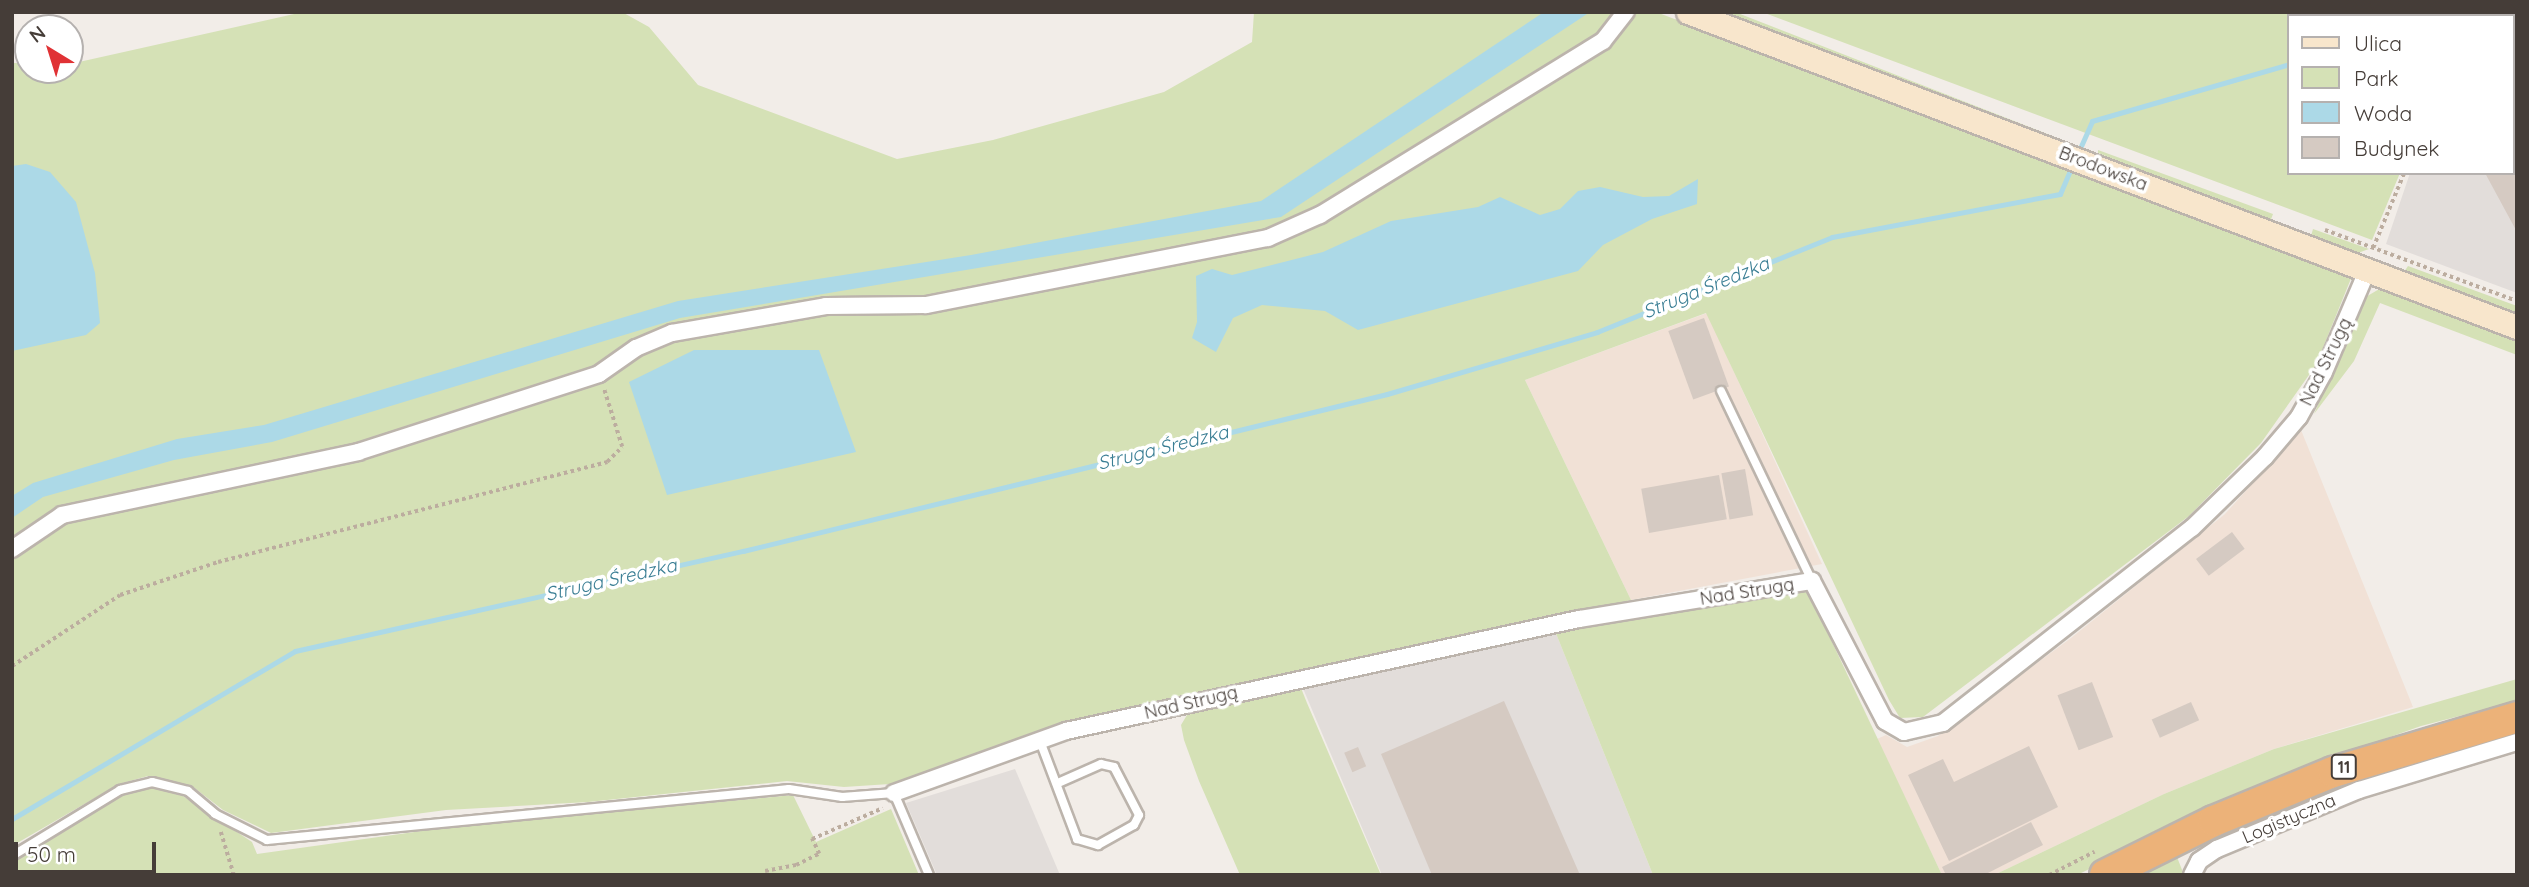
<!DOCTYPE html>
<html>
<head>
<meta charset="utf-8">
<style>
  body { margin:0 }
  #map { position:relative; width:2529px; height:887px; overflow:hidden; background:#f2ede8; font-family:Quicksand,sans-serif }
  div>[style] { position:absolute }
  .commercial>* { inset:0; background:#f1e1d6 }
  .industrial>* { inset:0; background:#e2ddda }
  .green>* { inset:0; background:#d5e1b6 }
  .water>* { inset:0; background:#acd9e7 }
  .stream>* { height:5px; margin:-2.5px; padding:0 2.5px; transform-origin:2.5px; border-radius:2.5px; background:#acd9e7 }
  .building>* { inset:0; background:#d5cac2; transform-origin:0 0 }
  .path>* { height:3.5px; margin-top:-1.75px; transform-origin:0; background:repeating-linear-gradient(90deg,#bcad9f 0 3.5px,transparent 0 7px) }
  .roads { filter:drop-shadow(2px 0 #bcb4ac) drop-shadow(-2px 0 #bcb4ac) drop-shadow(0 2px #bcb4ac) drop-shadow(0 -2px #bcb4ac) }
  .lane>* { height:8px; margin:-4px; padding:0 4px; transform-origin:4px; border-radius:4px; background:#fff }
  .street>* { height:16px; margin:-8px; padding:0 8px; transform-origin:8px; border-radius:8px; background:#fff }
  .secondary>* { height:23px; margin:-11.5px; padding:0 11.5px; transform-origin:11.5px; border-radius:11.5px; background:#f8e6cc }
  .highway>* { height:30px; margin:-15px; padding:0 15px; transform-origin:15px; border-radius:15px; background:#ecb279 }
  span { translate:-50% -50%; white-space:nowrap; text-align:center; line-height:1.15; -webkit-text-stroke:7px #fff; paint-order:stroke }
  .shield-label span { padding:2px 5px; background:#fff; border:2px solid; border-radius:5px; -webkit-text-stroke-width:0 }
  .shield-label { font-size:16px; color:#453d38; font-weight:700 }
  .street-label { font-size:18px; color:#453d38 }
  .water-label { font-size:19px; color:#3a7e94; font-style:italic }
  .frame { position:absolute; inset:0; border:14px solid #453d38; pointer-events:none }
  .legend { position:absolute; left:2287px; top:14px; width:228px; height:161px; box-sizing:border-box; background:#fff; border:2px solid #b5b1af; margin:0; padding:9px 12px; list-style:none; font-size:21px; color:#453d38 }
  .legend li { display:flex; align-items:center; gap:14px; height:35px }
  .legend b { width:35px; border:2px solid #b5b1af }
  .north { position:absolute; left:14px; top:14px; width:70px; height:70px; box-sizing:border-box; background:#fff; border:2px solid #b5b1af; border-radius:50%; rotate:322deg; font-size:19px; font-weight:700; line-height:28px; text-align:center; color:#453d38 }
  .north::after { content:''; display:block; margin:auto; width:24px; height:32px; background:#e03235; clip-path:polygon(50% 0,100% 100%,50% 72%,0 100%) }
  .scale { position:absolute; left:14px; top:842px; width:142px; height:32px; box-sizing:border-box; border:4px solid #453d38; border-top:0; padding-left:9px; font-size:21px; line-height:24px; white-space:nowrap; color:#453d38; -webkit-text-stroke:5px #fff; paint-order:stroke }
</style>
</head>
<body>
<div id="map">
  <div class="commercial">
    <div style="clip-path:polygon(1707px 313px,1822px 564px,1631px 600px,1525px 380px)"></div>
    <div style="clip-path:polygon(2301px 430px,2413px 707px,2274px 749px,2164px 794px,1994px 875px,1942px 875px,1877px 739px,1886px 735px,1907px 747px,1938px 736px,2071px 638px,2225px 514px)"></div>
  </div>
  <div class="industrial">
    <div style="clip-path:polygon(2517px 49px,2517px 293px,2386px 244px,2410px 173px,2513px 173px)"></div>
    <div style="clip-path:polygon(1555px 631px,1653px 875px,1382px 875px,1302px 686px)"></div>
    <div style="clip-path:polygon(1015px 769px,1060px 875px,937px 875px,906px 803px)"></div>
  </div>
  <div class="green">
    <div style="clip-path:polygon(303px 12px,622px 12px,649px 27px,698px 85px,897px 159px,993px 140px,1164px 92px,1252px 42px,1254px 12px,1618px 12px,1610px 24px,1553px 65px,1318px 210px,1269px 232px,989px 288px,712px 320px,597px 369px,334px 451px,58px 509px,12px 541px,12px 63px,28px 63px,28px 70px,70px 70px,70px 64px)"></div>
    <div style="clip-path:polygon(1634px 12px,1656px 12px,2352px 276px,2316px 365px,2261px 443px,2189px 516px,1923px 717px,1900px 718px,1889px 700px,1706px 313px,1525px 380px,1631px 600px,1064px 723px,890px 784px,844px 787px,787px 781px,588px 802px,446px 810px,271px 833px,223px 810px,192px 786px,148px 776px,119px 784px,12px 846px,12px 557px,64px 522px,367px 459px,608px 377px,638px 354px,673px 339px,828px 311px,864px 313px,1269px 242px,1608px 46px)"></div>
    <div style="clip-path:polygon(1721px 12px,1735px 12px,2055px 137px,2039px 133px)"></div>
    <div style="clip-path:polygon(1762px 12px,2517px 12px,2517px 49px,2513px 51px,2513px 16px,2289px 16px,2289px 173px,2400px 173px,2372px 240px)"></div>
    <div style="clip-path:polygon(2098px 150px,2273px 214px,2270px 222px,2098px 153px)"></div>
    <div style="clip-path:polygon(2313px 229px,2369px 249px,2355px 254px,2311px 236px)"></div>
    <div style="clip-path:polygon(2408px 266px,2517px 306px,2517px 315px,2404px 272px)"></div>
    <div style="clip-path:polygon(2381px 288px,2517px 338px,2517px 355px,2380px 303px,2354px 361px,2314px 414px,2364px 298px)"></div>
    <div style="clip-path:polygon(1807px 589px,1942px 875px,1653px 875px,1555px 631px)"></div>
    <div style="clip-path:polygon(2517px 679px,2517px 701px,2421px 726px,2283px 775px,2077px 875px,1994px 875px,2164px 794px,2274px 749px)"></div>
    <div style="clip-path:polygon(1301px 688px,1307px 703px,1381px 875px,1240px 875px,1199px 781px,1184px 740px,1181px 725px,1187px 715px)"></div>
    <div style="clip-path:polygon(152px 788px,183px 796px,252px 842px,257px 854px,443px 828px,793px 795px,816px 842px,891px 809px,919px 875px,12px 875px,12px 863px,121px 796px)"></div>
    <div style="clip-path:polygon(2177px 857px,2184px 875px,2143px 875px)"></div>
  </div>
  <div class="water">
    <div style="clip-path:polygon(1544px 12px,1590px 12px,1281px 217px,680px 318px,272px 442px,174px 460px,43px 497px,12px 518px,12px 496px,33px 483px,177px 439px,264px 425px,678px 301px,971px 255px,1261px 201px)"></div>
    <div style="clip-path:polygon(26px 164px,50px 172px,76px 202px,95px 273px,100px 323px,86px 335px,12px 351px,12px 166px)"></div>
    <div style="clip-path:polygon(1698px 179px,1697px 204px,1652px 219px,1603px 245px,1578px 271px,1358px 330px,1325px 311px,1262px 305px,1233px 318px,1216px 352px,1192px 338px,1197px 322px,1196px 276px,1212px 269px,1232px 275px,1323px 252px,1391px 221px,1478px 207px,1500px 197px,1540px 215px,1560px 209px,1578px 191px,1600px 187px,1643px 197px,1669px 196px)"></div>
    <div style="clip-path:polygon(694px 350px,819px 350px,856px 452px,667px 495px,629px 382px)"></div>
  </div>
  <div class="stream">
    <div style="left:2384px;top:16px;width:7px;rotate:-34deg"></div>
    <div style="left:2077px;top:155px;width:37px;rotate:-66deg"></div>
    <div style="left:2092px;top:121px;width:205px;rotate:-16.1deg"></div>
    <div style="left:12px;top:819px;width:329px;rotate:-30.7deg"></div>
    <div style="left:295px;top:651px;width:459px;rotate:-12.6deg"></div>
    <div style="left:743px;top:551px;width:663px;rotate:-13.7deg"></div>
    <div style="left:1387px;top:394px;width:219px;rotate:-16.4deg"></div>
    <div style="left:1597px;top:332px;width:253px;rotate:-22deg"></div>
    <div style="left:1832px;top:237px;width:232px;rotate:-10.7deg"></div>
    <div style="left:2060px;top:194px;width:33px;rotate:-67deg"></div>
  </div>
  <div class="building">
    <div style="clip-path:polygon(2517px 84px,2517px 232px,2485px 173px,2513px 173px)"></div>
    <div style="left:1704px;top:318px;width:73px;height:38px;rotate:70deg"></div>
    <div style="left:1745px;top:469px;width:47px;height:24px;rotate:80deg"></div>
    <div style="left:1719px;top:475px;width:45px;height:79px;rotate:80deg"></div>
    <div style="left:2232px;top:532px;width:21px;height:45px;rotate:53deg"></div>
    <div style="left:2092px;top:682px;width:59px;height:37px;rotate:69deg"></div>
    <div style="clip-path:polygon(1504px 701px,1580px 875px,1432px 875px,1381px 754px)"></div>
    <div style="left:2191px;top:702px;width:20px;height:43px;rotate:66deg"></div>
    <div style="clip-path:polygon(2029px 746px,2058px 807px,1949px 861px,1908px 775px,1943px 759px,1954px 782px)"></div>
    <div style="left:1358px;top:747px;width:21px;height:15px;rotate:67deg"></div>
    <div style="clip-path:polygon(2031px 822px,2043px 845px,1984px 875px,1946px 875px,1942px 867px)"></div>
  </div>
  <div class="path">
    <div style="left:2325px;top:230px;width:205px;rotate:20.3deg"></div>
    <div style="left:2373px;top:248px;width:81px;rotate:-67.5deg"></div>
    <div style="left:12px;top:666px;width:129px;rotate:-33.3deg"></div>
    <div style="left:120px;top:595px;width:103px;rotate:-18.6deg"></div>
    <div style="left:218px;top:562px;width:402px;rotate:-14.4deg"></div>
    <div style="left:607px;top:462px;width:21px;rotate:-45deg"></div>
    <div style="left:622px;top:447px;width:60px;rotate:-107.5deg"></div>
    <div style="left:221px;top:832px;width:45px;rotate:73.2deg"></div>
    <div style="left:765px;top:871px;width:32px;rotate:-11deg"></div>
    <div style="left:796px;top:865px;width:25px;rotate:-26deg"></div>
    <div style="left:819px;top:854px;width:17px;rotate:-115deg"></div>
    <div style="left:812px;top:839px;width:77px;rotate:-23.6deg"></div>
    <div style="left:740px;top:875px;width:27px"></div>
    <div style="left:2049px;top:875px;width:51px;rotate:-27.1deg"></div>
  </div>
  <div class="roads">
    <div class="lane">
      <div style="left:1721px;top:391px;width:211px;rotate:64.4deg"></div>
      <div style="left:1040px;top:741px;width:105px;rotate:69.3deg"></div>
      <div style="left:1077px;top:839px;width:22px;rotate:16deg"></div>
      <div style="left:1098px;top:845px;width:41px;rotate:-29.1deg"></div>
      <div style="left:1134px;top:825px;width:11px;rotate:-63deg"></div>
      <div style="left:1139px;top:815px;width:54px;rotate:-117.5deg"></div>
      <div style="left:1114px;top:767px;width:13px;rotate:-167deg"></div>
      <div style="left:1101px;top:764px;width:47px;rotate:156.2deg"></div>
      <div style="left:12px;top:856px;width:127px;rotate:-31.4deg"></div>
      <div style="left:120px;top:790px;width:33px;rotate:-14deg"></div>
      <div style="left:152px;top:782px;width:37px;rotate:14deg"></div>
      <div style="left:188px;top:791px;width:35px;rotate:40deg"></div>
      <div style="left:215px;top:814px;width:58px;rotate:26.6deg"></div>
      <div style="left:267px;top:840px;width:524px;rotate:-5.58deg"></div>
      <div style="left:789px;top:789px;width:54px;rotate:8.6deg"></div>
      <div style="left:842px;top:797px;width:52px;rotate:-4.4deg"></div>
      <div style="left:894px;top:793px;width:89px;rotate:66.9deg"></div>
    </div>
    <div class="street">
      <div style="left:12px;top:549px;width:60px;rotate:-34.2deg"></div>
      <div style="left:62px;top:515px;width:303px;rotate:-12deg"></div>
      <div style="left:358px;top:452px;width:253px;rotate:-17.9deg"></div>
      <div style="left:599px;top:374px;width:45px;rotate:-35.1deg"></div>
      <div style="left:636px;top:348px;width:39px;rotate:-23deg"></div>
      <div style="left:672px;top:333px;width:156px;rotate:-9.9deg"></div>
      <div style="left:826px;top:306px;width:100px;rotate:-0.6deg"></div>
      <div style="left:926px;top:305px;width:349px;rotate:-11.1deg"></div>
      <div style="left:1268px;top:238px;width:57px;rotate:-23.9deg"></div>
      <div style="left:1320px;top:215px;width:332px;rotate:-31.6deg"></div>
      <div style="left:1603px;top:41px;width:37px;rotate:-52deg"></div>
      <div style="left:894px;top:793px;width:183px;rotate:-19.8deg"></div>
      <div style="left:1066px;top:731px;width:525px;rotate:-12.32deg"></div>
      <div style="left:1579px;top:619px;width:236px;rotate:-9.3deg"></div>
      <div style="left:1812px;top:581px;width:158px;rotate:62.5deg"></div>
      <div style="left:1885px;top:721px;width:22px;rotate:30deg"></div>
      <div style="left:1904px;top:732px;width:40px;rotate:-13deg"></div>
      <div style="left:1943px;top:723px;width:316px;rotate:-38.1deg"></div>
      <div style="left:2192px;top:528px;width:102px;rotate:-44.2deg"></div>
      <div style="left:2265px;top:457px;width:52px;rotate:-49.6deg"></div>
      <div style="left:2299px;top:417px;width:51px;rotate:-60.9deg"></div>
      <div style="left:2324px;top:372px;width:110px;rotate:-66.9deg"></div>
      <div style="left:2192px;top:875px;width:16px;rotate:-63deg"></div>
      <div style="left:2199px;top:861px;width:22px;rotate:-34deg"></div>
      <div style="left:2217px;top:849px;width:154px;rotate:-22.6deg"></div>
      <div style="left:2359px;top:790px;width:165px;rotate:-16.9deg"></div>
    </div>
    <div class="secondary">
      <div style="left:1688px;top:12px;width:887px;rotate:20.81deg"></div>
    </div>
    <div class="highway">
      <div style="left:2105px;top:875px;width:122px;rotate:-26.4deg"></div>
      <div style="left:2214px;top:821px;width:129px;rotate:-22.4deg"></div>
      <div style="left:2333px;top:772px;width:192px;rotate:-16.6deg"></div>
    </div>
  </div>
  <div class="shield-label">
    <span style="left:2344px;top:767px">11</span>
  </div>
  <div class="street-label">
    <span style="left:2103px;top:169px;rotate:21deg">Brodowska</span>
    <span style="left:2326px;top:362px;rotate:-64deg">Nad Strugą</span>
    <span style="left:1747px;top:592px;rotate:-9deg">Nad Strugą</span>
    <span style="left:1191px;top:703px;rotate:-13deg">Nad Strugą</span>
    <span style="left:2289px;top:819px;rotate:-23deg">Logistyczna</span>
  </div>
  <div class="water-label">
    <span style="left:1706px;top:288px;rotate:-22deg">Struga Średzka</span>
    <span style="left:1163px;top:448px;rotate:-14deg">Struga Średzka</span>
    <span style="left:611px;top:580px;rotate:-13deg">Struga Średzka</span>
  </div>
  <div class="frame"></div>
  <ul class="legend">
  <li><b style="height:9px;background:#f8e6cc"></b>Ulica</li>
  <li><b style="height:19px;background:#d5e1b6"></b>Park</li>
  <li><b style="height:19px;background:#acd9e7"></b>Woda</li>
  <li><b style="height:19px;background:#d5cac2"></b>Budynek</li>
  </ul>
  <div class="north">N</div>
  <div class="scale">50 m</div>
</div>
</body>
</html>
